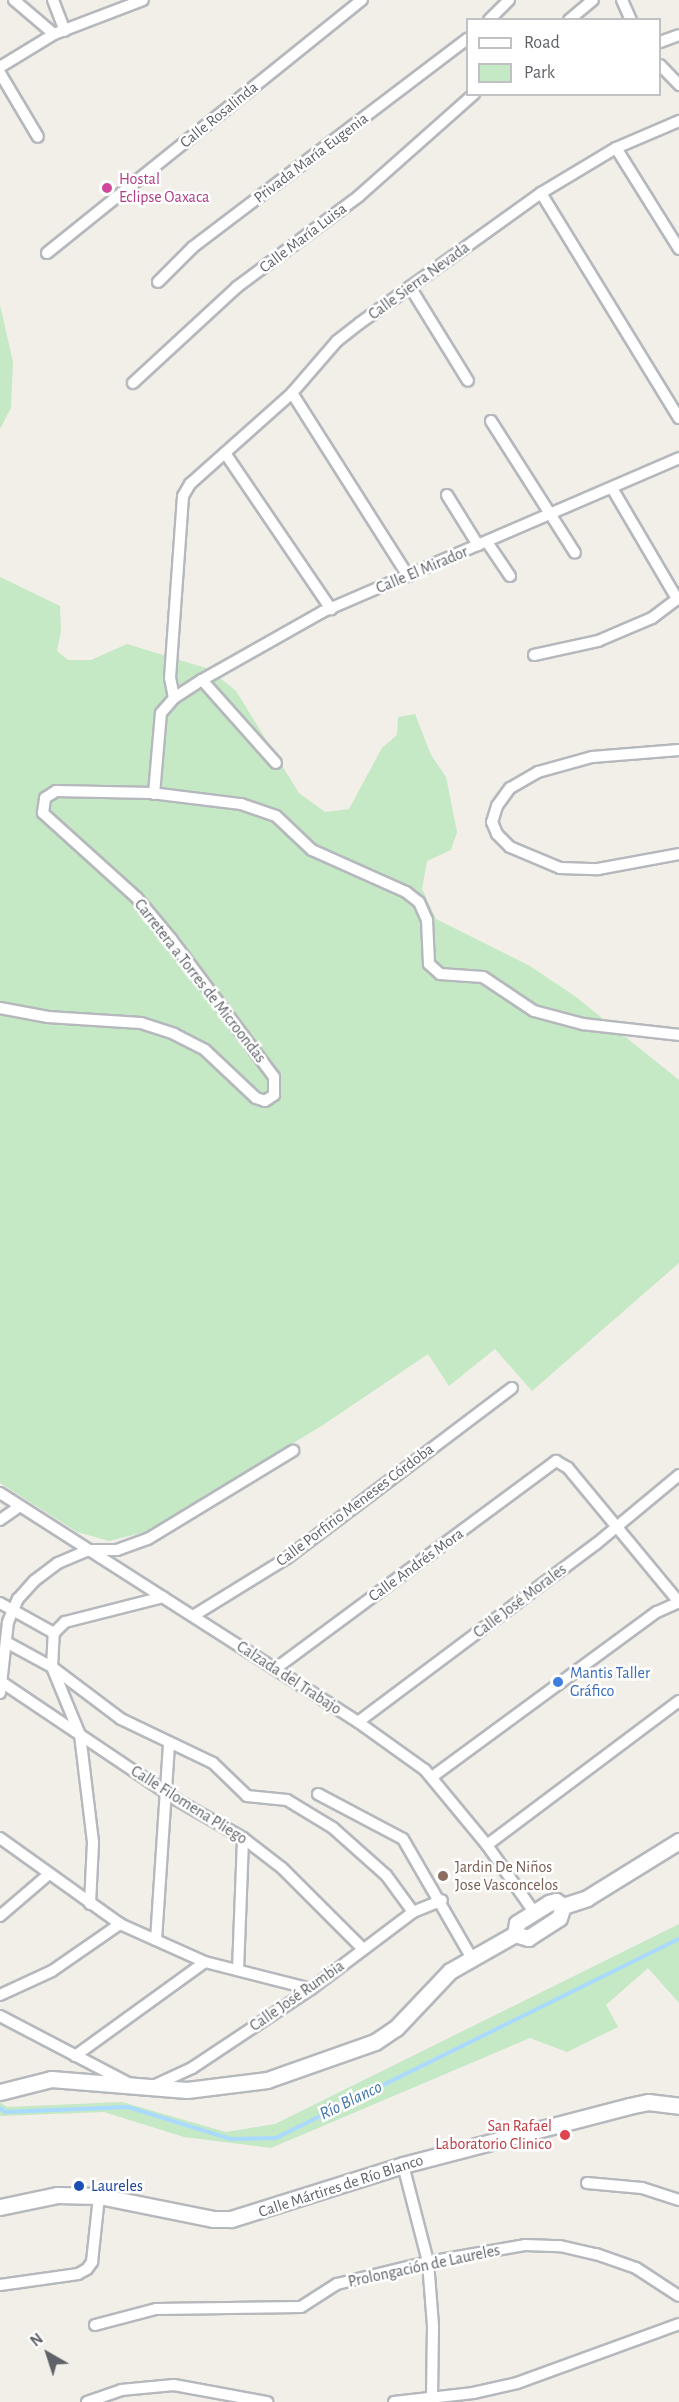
<!DOCTYPE html>
<html>
<head>
<meta charset="utf-8">
<style>
  body { margin:0 }
  #map { position:relative; width:679px; height:2402px; overflow:hidden; background:#f1efe8; font-family:"Alegreya Sans",sans-serif }
  div>[style] { position:absolute }
  .green>* { inset:0; background:#c5e8c5 }
  .stream>* { height:4px; margin:-2px; padding:0 2px; transform-origin:2px; border-radius:2px; background:#aadaff }
  .roads { filter:drop-shadow(2px 0 #b5b8bc) drop-shadow(-2px 0 #b5b8bc) drop-shadow(0 2px #b5b8bc) drop-shadow(0 -2px #b5b8bc) }
  .street>* { height:10px; margin:-5px; padding:0 5px; transform-origin:5px; border-radius:5px; background:#fff }
  .secondary>* { height:15px; margin:-7.5px; padding:0 7.5px; transform-origin:7.5px; border-radius:7.5px; background:#fff }
  .dots>* { width:16px; height:16px; translate:-50% -50%; box-sizing:border-box; border:3px solid #fff; border-radius:50% }
  span { translate:-50% -50%; white-space:nowrap; text-align:center; line-height:1.15; -webkit-text-stroke:5px #fff; paint-order:stroke }
  .street-label { font-size:16px; color:#5f6368 }
  .hotel-label { font-size:16px; color:#b23c85 }
  .left { translate:0 -50%; text-align:left }
  .shop-label { font-size:16px; color:#366cbe }
  .education-label { font-size:16px; color:#785e54 }
  .health-label { font-size:16px; color:#be3a42 }
  .right { translate:-100% -50%; text-align:right }
  .transit-label { font-size:16px; color:#164399 }
  .water-label { font-size:18px; color:#4174aa; font-style:italic }
  .legend { position:absolute; left:466px; top:18px; width:195px; height:78px; box-sizing:border-box; background:#fff; border:2px solid #bfc1c3; margin:0; padding:8px 10px; list-style:none; font-size:18px; color:#5f6368 }
  .legend li { display:flex; align-items:center; gap:12px; height:30px }
  .legend b { width:30px; border:2px solid #bfc1c3 }
  .north { position:absolute; left:18px; top:2324px; width:60px; height:60px; -webkit-text-stroke:4px #fff; paint-order:stroke; rotate:321deg; font-size:16px; font-weight:700; line-height:24px; text-align:center; color:#5f6368 }
  .north::after { content:''; display:block; margin:auto; width:21px; height:27px; background:#5f6368; clip-path:polygon(50% 0,100% 100%,50% 72%,0 100%) }
</style>
</head>
<body>
<div id="map">
  <div class="green">
    <div style="clip-path:polygon(0 305px,13px 362px,11px 408px,0 429px)"></div>
    <div style="clip-path:polygon(0 577px,60px 606px,61px 631px,57px 651px,68px 660px,91px 660px,127px 644px,209px 669px,236px 691px,299px 793px,325px 812px,349px 809px,382px 748px,397px 735px,398px 717px,415px 714px,431px 755px,446px 777px,457px 832px,451px 850px,427px 861px,422px 889px,436px 919px,530px 966px,576px 997px,679px 1080px,679px 1263px,532px 1391px,495px 1349px,449px 1386px,428px 1354px,323px 1425px,149px 1531px,109px 1541px,77px 1532px,0 1483px)"></div>
    <div style="clip-path:polygon(679px 1924px,679px 2003px,648px 1968px,606px 2005px,618px 2027px,567px 2052px,530px 2038px,271px 2148px,184px 2137px,104px 2112px,0 2116px,0 2102px,7px 2107px,122px 2102px,226px 2132px,275px 2124px)"></div>
  </div>
  <div class="stream">
    <div style="left:0;top:2108px;width:6px;rotate:39deg"></div>
    <div style="left:5px;top:2112px;width:123px;rotate:-2.3deg"></div>
    <div style="left:128px;top:2107px;width:108px;rotate:17.3deg"></div>
    <div style="left:231px;top:2139px;width:45px;rotate:-1.3deg"></div>
    <div style="left:276px;top:2138px;width:449px;rotate:-26.3deg"></div>
  </div>
  <div class="roads">
    <div class="street">
      <div style="left:14px;top:0;width:52px;rotate:40.4deg"></div>
      <div style="left:53px;top:0;width:33px;rotate:69deg"></div>
      <div style="left:622px;top:0;width:22px;rotate:66deg"></div>
      <div style="left:489px;top:20px;width:28px;rotate:-45deg"></div>
      <div style="left:569px;top:20px;width:31px;rotate:-40deg"></div>
      <div style="left:660px;top:42px;width:20px;rotate:-20deg"></div>
      <div style="left:660px;top:65px;width:28px;rotate:46deg"></div>
      <div style="left:0;top:67px;width:63px;rotate:-31.4deg"></div>
      <div style="left:54px;top:34px;width:95px;rotate:-20.9deg"></div>
      <div style="left:0;top:73px;width:74px;rotate:59.3deg"></div>
      <div style="left:616px;top:148px;width:119px;rotate:58deg"></div>
      <div style="left:541px;top:193px;width:264px;rotate:58.5deg"></div>
      <div style="left:47px;top:253px;width:404px;rotate:-38.8deg"></div>
      <div style="left:158px;top:282px;width:49px;rotate:-45deg"></div>
      <div style="left:193px;top:247px;width:345px;rotate:-37.2deg"></div>
      <div style="left:410px;top:287px;width:110px;rotate:58.3deg"></div>
      <div style="left:133px;top:383px;width:142px;rotate:-42.7deg"></div>
      <div style="left:237px;top:287px;width:152px;rotate:-36.7deg"></div>
      <div style="left:359px;top:196px;width:154px;rotate:-41.6deg"></div>
      <div style="left:292px;top:393px;width:217px;rotate:57.6deg"></div>
      <div style="left:491px;top:421px;width:156px;rotate:57.5deg"></div>
      <div style="left:225px;top:453px;width:189px;rotate:55.8deg"></div>
      <div style="left:612px;top:488px;width:129px;rotate:59.6deg"></div>
      <div style="left:447px;top:495px;width:59px;rotate:58.2deg"></div>
      <div style="left:487px;top:542px;width:41px;rotate:55.9deg"></div>
      <div style="left:534px;top:655px;width:66px;rotate:-12.3deg"></div>
      <div style="left:598px;top:641px;width:59px;rotate:-23.1deg"></div>
      <div style="left:652px;top:618px;width:34px;rotate:-37deg"></div>
      <div style="left:202px;top:680px;width:111px;rotate:48.3deg"></div>
      <div style="left:174px;top:698px;width:20px;rotate:-101deg"></div>
      <div style="left:170px;top:678px;width:182px;rotate:-85.9deg"></div>
      <div style="left:183px;top:496px;width:14px;rotate:-60deg"></div>
      <div style="left:190px;top:484px;width:137px;rotate:-41.7deg"></div>
      <div style="left:292px;top:393px;width:69px;rotate:-49.1deg"></div>
      <div style="left:337px;top:341px;width:29px;rotate:-38deg"></div>
      <div style="left:360px;top:323px;width:223px;rotate:-35.7deg"></div>
      <div style="left:541px;top:193px;width:87px;rotate:-31deg"></div>
      <div style="left:616px;top:148px;width:69px;rotate:-23.2deg"></div>
      <div style="left:679px;top:750px;width:87px;rotate:175.4deg"></div>
      <div style="left:592px;top:757px;width:56px;rotate:164.5deg"></div>
      <div style="left:538px;top:772px;width:32px;rotate:150deg"></div>
      <div style="left:510px;top:788px;width:22px;rotate:126deg"></div>
      <div style="left:497px;top:806px;width:17px;rotate:107deg"></div>
      <div style="left:492px;top:822px;width:13px;rotate:67deg"></div>
      <div style="left:497px;top:834px;width:18px;rotate:45deg"></div>
      <div style="left:510px;top:847px;width:54px;rotate:22.8deg"></div>
      <div style="left:560px;top:868px;width:38px;rotate:2deg"></div>
      <div style="left:598px;top:869px;width:82px;rotate:-10.5deg"></div>
      <div style="left:154px;top:794px;width:81px;rotate:-85.1deg"></div>
      <div style="left:161px;top:713px;width:20px;rotate:-49deg"></div>
      <div style="left:174px;top:698px;width:33px;rotate:-33deg"></div>
      <div style="left:202px;top:680px;width:138px;rotate:-29.5deg"></div>
      <div style="left:322px;top:612px;width:389px;rotate:-23.3deg"></div>
      <div style="left:0;top:1008px;width:49px;rotate:10.6deg"></div>
      <div style="left:48px;top:1017px;width:93px;rotate:3.7deg"></div>
      <div style="left:141px;top:1023px;width:35px;rotate:18deg"></div>
      <div style="left:174px;top:1034px;width:35px;rotate:27deg"></div>
      <div style="left:205px;top:1050px;width:70px;rotate:43.3deg"></div>
      <div style="left:256px;top:1098px;width:9px;rotate:18deg"></div>
      <div style="left:265px;top:1101px;width:11px;rotate:-34deg"></div>
      <div style="left:274px;top:1095px;width:18px;rotate:-90deg"></div>
      <div style="left:274px;top:1077px;width:171px;rotate:-126.7deg"></div>
      <div style="left:172px;top:940px;width:55px;rotate:-129.8deg"></div>
      <div style="left:137px;top:898px;width:127px;rotate:-137.9deg"></div>
      <div style="left:43px;top:813px;width:15px;rotate:-82deg"></div>
      <div style="left:45px;top:798px;width:13px;rotate:-32deg"></div>
      <div style="left:56px;top:791px;width:95px;rotate:1.2deg"></div>
      <div style="left:151px;top:793px;width:91px;rotate:7deg"></div>
      <div style="left:241px;top:804px;width:37px;rotate:19deg"></div>
      <div style="left:276px;top:816px;width:50px;rotate:43.4deg"></div>
      <div style="left:312px;top:850px;width:103px;rotate:24.1deg"></div>
      <div style="left:406px;top:892px;width:16px;rotate:38deg"></div>
      <div style="left:419px;top:902px;width:20px;rotate:66deg"></div>
      <div style="left:427px;top:920px;width:44px;rotate:87.4deg"></div>
      <div style="left:429px;top:964px;width:15px;rotate:42deg"></div>
      <div style="left:440px;top:974px;width:43px;rotate:4deg"></div>
      <div style="left:483px;top:977px;width:61px;rotate:33.7deg"></div>
      <div style="left:534px;top:1011px;width:51px;rotate:14.9deg"></div>
      <div style="left:583px;top:1024px;width:97px;rotate:6.5deg"></div>
      <div style="left:0;top:1493px;width:425px;rotate:32.6deg"></div>
      <div style="left:358px;top:1722px;width:82px;rotate:35.6deg"></div>
      <div style="left:425px;top:1770px;width:97px;rotate:50.4deg"></div>
      <div style="left:487px;top:1845px;width:82px;rotate:55deg"></div>
      <div style="left:0;top:1520px;width:24px;rotate:-35deg"></div>
      <div style="left:0;top:1603px;width:62px;rotate:29.1deg"></div>
      <div style="left:193px;top:1616px;width:110px;rotate:-31.7deg"></div>
      <div style="left:287px;top:1558px;width:282px;rotate:-37.1deg"></div>
      <div style="left:6px;top:1642px;width:52px;rotate:28.5deg"></div>
      <div style="left:52px;top:1667px;width:86px;rotate:37deg"></div>
      <div style="left:121px;top:1719px;width:102px;rotate:25.6deg"></div>
      <div style="left:213px;top:1763px;width:47px;rotate:44.1deg"></div>
      <div style="left:247px;top:1796px;width:40px;rotate:5.7deg"></div>
      <div style="left:287px;top:1800px;width:54px;rotate:31.3deg"></div>
      <div style="left:333px;top:1828px;width:71px;rotate:41.6deg"></div>
      <div style="left:386px;top:1875px;width:46px;rotate:53.9deg"></div>
      <div style="left:275px;top:1669px;width:350px;rotate:-36.5deg"></div>
      <div style="left:556px;top:1461px;width:14px;rotate:30deg"></div>
      <div style="left:568px;top:1468px;width:174px;rotate:50.4deg"></div>
      <div style="left:0;top:1681px;width:213px;rotate:33.9deg"></div>
      <div style="left:177px;top:1800px;width:76px;rotate:29.9deg"></div>
      <div style="left:243px;top:1838px;width:49px;rotate:37.6deg"></div>
      <div style="left:282px;top:1868px;width:113px;rotate:45deg"></div>
      <div style="left:0;top:1693px;width:71px;rotate:-83.6deg"></div>
      <div style="left:8px;top:1622px;width:25px;rotate:-67deg"></div>
      <div style="left:18px;top:1599px;width:24px;rotate:-48deg"></div>
      <div style="left:34px;top:1581px;width:30px;rotate:-37deg"></div>
      <div style="left:58px;top:1563px;width:33px;rotate:-23deg"></div>
      <div style="left:88px;top:1550px;width:29px"></div>
      <div style="left:117px;top:1550px;width:33px;rotate:-20deg"></div>
      <div style="left:148px;top:1539px;width:170px;rotate:-31.3deg"></div>
      <div style="left:358px;top:1722px;width:297px;rotate:-36.8deg"></div>
      <div style="left:596px;top:1544px;width:108px;rotate:-39.7deg"></div>
      <div style="left:432px;top:1777px;width:279px;rotate:-36.3deg"></div>
      <div style="left:657px;top:1612px;width:24px;rotate:-24deg"></div>
      <div style="left:318px;top:1794px;width:96px;rotate:27.9deg"></div>
      <div style="left:403px;top:1839px;width:136px;rotate:60deg"></div>
      <div style="left:0;top:1838px;width:148px;rotate:35.6deg"></div>
      <div style="left:120px;top:1924px;width:93px;rotate:24.1deg"></div>
      <div style="left:205px;top:1962px;width:109px;rotate:14.3deg"></div>
      <div style="left:487px;top:1845px;width:240px;rotate:-36.9deg"></div>
      <div style="left:90px;top:1904px;width:62px;rotate:-87.2deg"></div>
      <div style="left:93px;top:1842px;width:108px;rotate:-96.9deg"></div>
      <div style="left:80px;top:1735px;width:74px;rotate:-112.4deg"></div>
      <div style="left:52px;top:1667px;width:34px;rotate:-87deg"></div>
      <div style="left:54px;top:1633px;width:16px;rotate:-45deg"></div>
      <div style="left:65px;top:1622px;width:101px;rotate:-14.3deg"></div>
      <div style="left:0;top:1916px;width:65px;rotate:-40.6deg"></div>
      <div style="left:156px;top:1940px;width:196px;rotate:-86.2deg"></div>
      <div style="left:238px;top:1970px;width:132px;rotate:-87.8deg"></div>
      <div style="left:0;top:1995px;width:57px;rotate:-24.8deg"></div>
      <div style="left:52px;top:1971px;width:83px;rotate:-34.7deg"></div>
      <div style="left:0;top:2016px;width:144px;rotate:27.6deg"></div>
      <div style="left:75px;top:2056px;width:160px;rotate:-35.9deg"></div>
      <div style="left:153px;top:2086px;width:43px;rotate:-24.8deg"></div>
      <div style="left:192px;top:2068px;width:143px;rotate:-33.6deg"></div>
      <div style="left:311px;top:1989px;width:128px;rotate:-37deg"></div>
      <div style="left:413px;top:1912px;width:31px;rotate:-22deg"></div>
      <div style="left:403px;top:2165px;width:100px;rotate:75.5deg"></div>
      <div style="left:428px;top:2262px;width:64px;rotate:85.5deg"></div>
      <div style="left:433px;top:2326px;width:72px;rotate:90.8deg"></div>
      <div style="left:587px;top:2183px;width:55px;rotate:5.2deg"></div>
      <div style="left:642px;top:2188px;width:39px;rotate:18deg"></div>
      <div style="left:0;top:2285px;width:79px;rotate:-8deg"></div>
      <div style="left:78px;top:2274px;width:10px;rotate:-29deg"></div>
      <div style="left:87px;top:2269px;width:9px;rotate:-54deg"></div>
      <div style="left:92px;top:2262px;width:66px;rotate:-83.9deg"></div>
      <div style="left:95px;top:2325px;width:63px;rotate:-14.7deg"></div>
      <div style="left:156px;top:2309px;width:145px;rotate:-0.8deg"></div>
      <div style="left:301px;top:2307px;width:43px;rotate:-32.6deg"></div>
      <div style="left:337px;top:2284px;width:94px;rotate:-13.6deg"></div>
      <div style="left:428px;top:2262px;width:98px;rotate:-9.9deg"></div>
      <div style="left:525px;top:2245px;width:35px;rotate:2deg"></div>
      <div style="left:560px;top:2246px;width:37px;rotate:13deg"></div>
      <div style="left:596px;top:2254px;width:42px;rotate:19.3deg"></div>
      <div style="left:636px;top:2268px;width:51px;rotate:33.1deg"></div>
      <div style="left:87px;top:2402px;width:36px;rotate:-19deg"></div>
      <div style="left:121px;top:2390px;width:53px;rotate:-5.4deg"></div>
      <div style="left:174px;top:2385px;width:95px;rotate:10.4deg"></div>
      <div style="left:394px;top:2402px;width:80px;rotate:-6.5deg"></div>
      <div style="left:473px;top:2393px;width:45px;rotate:-12.8deg"></div>
      <div style="left:517px;top:2383px;width:172px;rotate:-20deg"></div>
    </div>
    <div class="secondary">
      <div style="left:563px;top:1906px;width:25px;rotate:-18deg"></div>
      <div style="left:587px;top:1898px;width:108px;rotate:-31.8deg"></div>
      <div style="left:515px;top:1934px;width:14px;rotate:17deg"></div>
      <div style="left:528px;top:1938px;width:37px;rotate:-33deg"></div>
      <div style="left:559px;top:1918px;width:13px;rotate:-72deg"></div>
      <div style="left:515px;top:1934px;width:11px;rotate:-80deg"></div>
      <div style="left:517px;top:1923px;width:38px;rotate:-32deg"></div>
      <div style="left:549px;top:1903px;width:7px;rotate:-16deg"></div>
      <div style="left:556px;top:1901px;width:9px;rotate:36deg"></div>
      <div style="left:0;top:2092px;width:53px;rotate:-14.3deg"></div>
      <div style="left:51px;top:2079px;width:136px;rotate:4.6deg"></div>
      <div style="left:187px;top:2090px;width:81px;rotate:-7.1deg"></div>
      <div style="left:267px;top:2080px;width:114px;rotate:-19.4deg"></div>
      <div style="left:375px;top:2042px;width:25px;rotate:-34deg"></div>
      <div style="left:396px;top:2028px;width:79px;rotate:-46.5deg"></div>
      <div style="left:450px;top:1971px;width:75px;rotate:-29.6deg"></div>
      <div style="left:0;top:2207px;width:58px;rotate:-11.9deg"></div>
      <div style="left:57px;top:2195px;width:42px;rotate:1.4deg"></div>
      <div style="left:99px;top:2196px;width:116px;rotate:11.4deg"></div>
      <div style="left:213px;top:2219px;width:18px"></div>
      <div style="left:231px;top:2219px;width:180px;rotate:-17.4deg"></div>
      <div style="left:403px;top:2165px;width:234px;rotate:-14.6deg"></div>
      <div style="left:629px;top:2106px;width:19px;rotate:-12deg"></div>
      <div style="left:648px;top:2102px;width:31px;rotate:7deg"></div>
    </div>
  </div>
  <div class="dots">
    <div style="left:107px;top:188px;background:#d1479c"></div>
    <div style="left:558px;top:1682px;background:#3f7fe0"></div>
    <div style="left:443px;top:1876px;background:#8d6e63"></div>
    <div style="left:565px;top:2135px;background:#e0444e"></div>
    <div style="left:79px;top:2186px;background:#1a4fb4"></div>
  </div>
  <div class="street-label">
    <span style="left:219px;top:115px;rotate:-39deg">Calle Rosalinda</span>
    <span style="left:311px;top:158px;rotate:-37deg">Privada María Eugenia</span>
    <span style="left:303px;top:238px;rotate:-37deg">Calle María Luisa</span>
    <span style="left:419px;top:281px;rotate:-36deg">Calle Sierra Nevada</span>
    <span style="left:422px;top:570px;rotate:-23deg">Calle El Mirador</span>
    <span style="left:200px;top:981px;rotate:52deg">Carretera a Torres de Microondas</span>
    <span style="left:355px;top:1505px;rotate:-37deg">Calle Porfirio Meneses Córdoba</span>
    <span style="left:416px;top:1565px;rotate:-36deg">Calle Andrés Mora</span>
    <span style="left:520px;top:1601px;rotate:-37deg">Calle José Morales</span>
    <span style="left:289px;top:1678px;rotate:33deg">Calzada del Trabajo</span>
    <span style="left:189px;top:1805px;rotate:32deg">Calle Filomena Pliego</span>
    <span style="left:297px;top:1996px;rotate:-35deg">Calle José Rumbia</span>
    <span style="left:341px;top:2186px;rotate:-18deg">Calle Mártires de Río Blanco</span>
    <span style="left:424px;top:2266px;rotate:-12deg">Prolongación de Laureles</span>
  </div>
  <div class="hotel-label">
    <span class="left" style="left:119px;top:188px">Hostal<br>Eclipse Oaxaca</span>
  </div>
  <div class="shop-label">
    <span class="left" style="left:570px;top:1682px">Mantis Taller<br>Gráfico</span>
  </div>
  <div class="education-label">
    <span class="left" style="left:455px;top:1876px">Jardin De Niños<br>Jose Vasconcelos</span>
  </div>
  <div class="health-label">
    <span class="right" style="left:552px;top:2135px">San Rafael<br>Laboratorio Clinico</span>
  </div>
  <div class="transit-label">
    <span class="left" style="left:91px;top:2186px">Laureles</span>
  </div>
  <div class="water-label">
    <span style="left:351px;top:2101px;rotate:-26deg">Río Blanco</span>
  </div>
  <ul class="legend">
  <li><b style="height:8px;background:#fff"></b>Road</li>
  <li><b style="height:16px;background:#c5e8c5"></b>Park</li>
  </ul>
  <div class="north">N</div>
</div>
</body>
</html>
